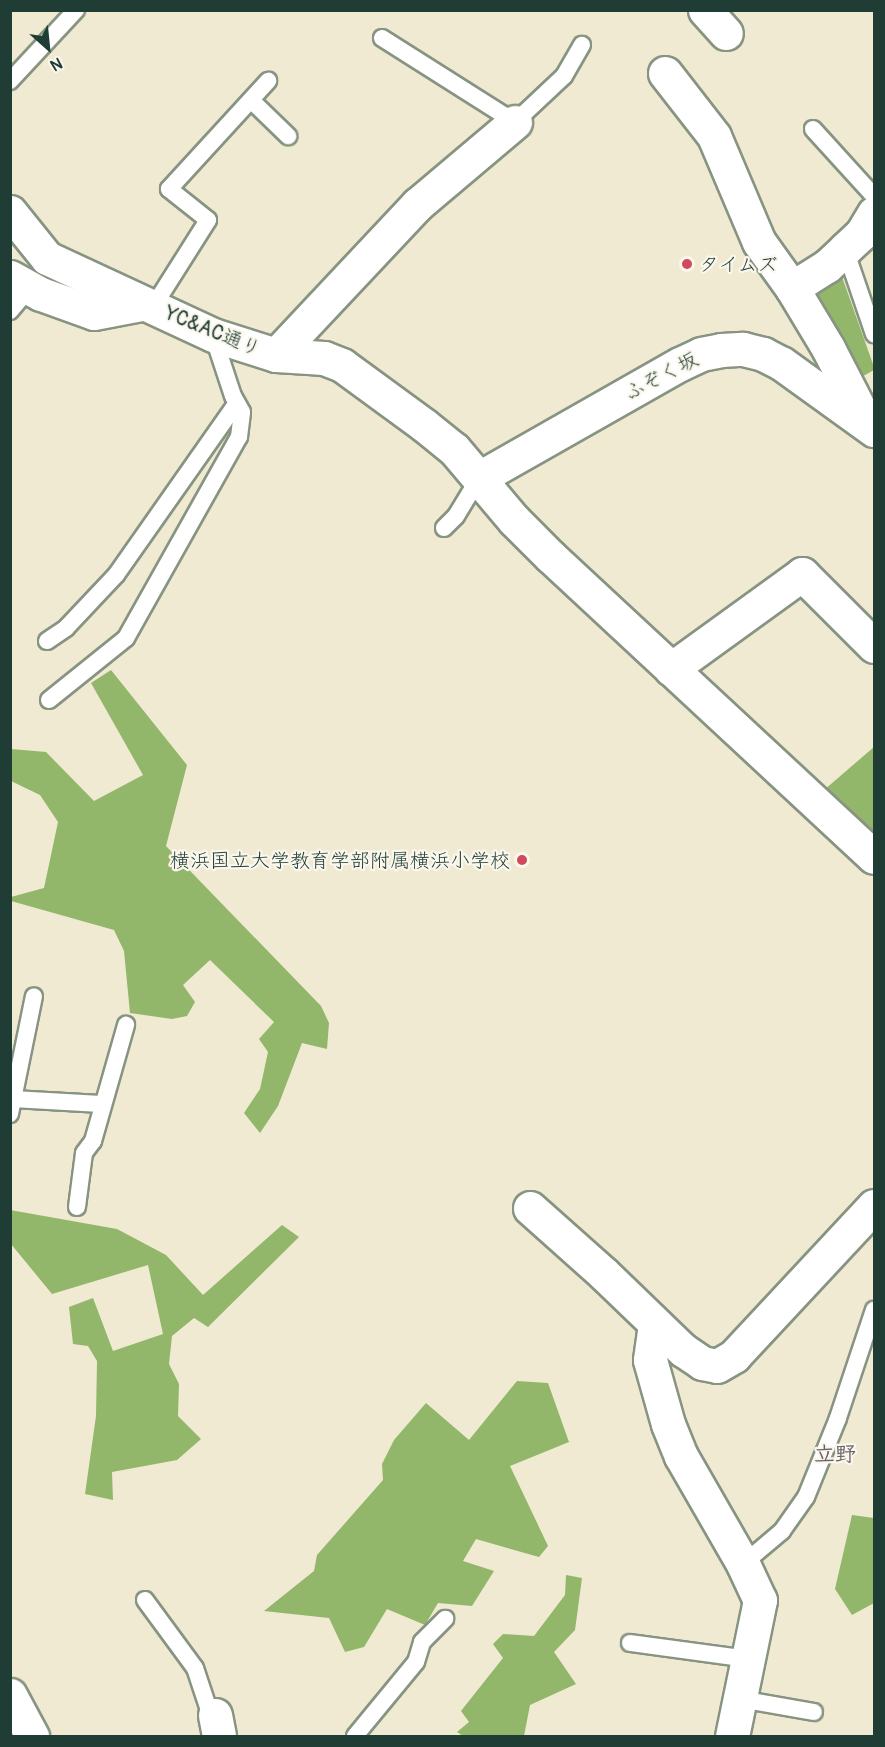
<!DOCTYPE html>
<html>
<head>
<meta charset="utf-8">
<style>
  body { margin:0 }
  #map { position:relative; width:885px; height:1747px; overflow:hidden; background:#efead1; font-family:Pangolin,"Klee One",sans-serif }
  div>[style] { position:absolute }
  .forest>* { inset:0; background:#92b66a }
  .roads { filter:drop-shadow(2px 0 #879482) drop-shadow(-2px 0 #879482) drop-shadow(0 2px #879482) drop-shadow(0 -2px #879482) }
  .service>* { height:16px; margin:-8px; padding:0 8px; transform-origin:8px; border-radius:8px; background:#fff }
  .minor>* { height:33px; margin:-16.5px; padding:0 16.5px; transform-origin:16.5px; border-radius:16.5px; background:#fff }
  .dots>* { width:16px; height:16px; translate:-50% -50%; box-sizing:border-box; border:3px solid #fbf7ec; border-radius:50% }
  span { translate:-50% -50%; white-space:nowrap; text-align:center; line-height:1.15; -webkit-text-stroke:4.5px #fbf7ec; paint-order:stroke }
  .poi-label { font-size:20px; color:#1f3d34 }
  .left { translate:0 -50%; text-align:left }
  .right { translate:-100% -50%; text-align:right }
  .street-label { font-size:20px; color:#1f3d34 }
  .neighbourhood-label { font-size:21px; color:#6a626b; font-weight:700 }
  .frame { position:absolute; inset:0; border:12px solid #1f3d34; pointer-events:none }
  .north { position:absolute; left:18px; top:18px; width:60px; height:60px; -webkit-text-stroke:4px #fbf7ec; paint-order:stroke; rotate:153deg; font-size:16px; font-weight:700; line-height:24px; text-align:center; color:#1f3d34 }
  .north::after { content:''; display:block; margin:auto; width:21px; height:27px; background:#1f3d34; clip-path:polygon(50% 0,100% 100%,50% 72%,0 100%) }
</style>
</head>
<body>
<div id="map">
  <div class="forest">
    <div style="clip-path:polygon(841px 274px,874px 367px,874px 370px,858px 379px,808px 296px)"></div>
    <div style="clip-path:polygon(111px 670px,187px 765px,166px 846px,321px 1006px,329px 1023px,327px 1049px,302px 1043px,278px 1106px,260px 1133px,244px 1113px,260px 1089px,268px 1052px,259px 1039px,274px 1022px,210px 960px,183px 985px,195px 1002px,187px 1016px,172px 1019px,130px 1013px,124px 951px,114px 930px,11px 901px,11px 897px,44px 888px,58px 822px,40px 795px,11px 781px,11px 749px,46px 752px,94px 801px,143px 775px,91px 683px)"></div>
    <div style="clip-path:polygon(874px 747px,874px 838px,824px 790px)"></div>
    <div style="clip-path:polygon(10px 1210px,117px 1229px,166px 1255px,203px 1295px,282px 1225px,299px 1237px,208px 1327px,194px 1318px,172px 1336px,169px 1364px,179px 1384px,178px 1416px,201px 1439px,177px 1460px,112px 1472px,113px 1500px,85px 1494px,96px 1416px,97px 1361px,88px 1346px,73px 1344px,69px 1307px,93px 1298px,113px 1351px,163px 1334px,148px 1265px,52px 1294px,11px 1244px)"></div>
    <div style="clip-path:polygon(517px 1381px,548px 1383px,569px 1442px,510px 1466px,548px 1546px,539px 1557px,476px 1539px,463px 1561px,494px 1571px,472px 1606px,438px 1603px,425px 1625px,387px 1609px,364px 1647px,345px 1652px,329px 1618px,264px 1611px,314px 1571px,317px 1555px,383px 1480px,382px 1464px,394px 1440px,426px 1403px,469px 1440px)"></div>
    <div style="clip-path:polygon(852px 1515px,874px 1518px,874px 1603px,852px 1615px,835px 1589px)"></div>
    <div style="clip-path:polygon(566px 1575px,582px 1578px,575px 1630px,554px 1652px,576px 1684px,530px 1705px,524px 1736px,463px 1736px,457px 1732px,469px 1722px,461px 1711px,503px 1658px,493px 1644px,503px 1634px,534px 1636px,565px 1595px)"></div>
  </div>
  <div class="roads">
    <div class="service">
      <div style="left:382px;top:38px;width:157px;rotate:32.3deg"></div>
      <div style="left:515px;top:122px;width:67px;rotate:-43.2deg"></div>
      <div style="left:564px;top:76px;width:36px;rotate:-60deg"></div>
      <div style="left:10px;top:81px;width:97px;rotate:-47.1deg"></div>
      <div style="left:251px;top:100px;width:52px;rotate:44.2deg"></div>
      <div style="left:813px;top:129px;width:91px;rotate:47.7deg"></div>
      <div style="left:845px;top:249px;width:90px;rotate:71.2deg"></div>
      <div style="left:153px;top:307px;width:103px;rotate:-57.7deg"></div>
      <div style="left:208px;top:220px;width:50px;rotate:-141.5deg"></div>
      <div style="left:169px;top:189px;width:147px;rotate:-47.5deg"></div>
      <div style="left:10px;top:311px;width:31px;rotate:-50deg"></div>
      <div style="left:444px;top:528px;width:17px;rotate:-45deg"></div>
      <div style="left:456px;top:516px;width:44px;rotate:-58.8deg"></div>
      <div style="left:47px;top:641px;width:23px;rotate:-34deg"></div>
      <div style="left:66px;top:628px;width:73px;rotate:-46.7deg"></div>
      <div style="left:116px;top:575px;width:210px;rotate:-54.9deg"></div>
      <div style="left:49px;top:700px;width:99px;rotate:-38.8deg"></div>
      <div style="left:126px;top:638px;width:231px;rotate:-60.7deg"></div>
      <div style="left:239px;top:437px;width:25px;rotate:-83deg"></div>
      <div style="left:242px;top:412px;width:18px;rotate:-119deg"></div>
      <div style="left:233px;top:396px;width:64px;rotate:-108.2deg"></div>
      <div style="left:13px;top:1099px;width:88px;rotate:3.3deg"></div>
      <div style="left:10px;top:1114px;width:120px;rotate:-78.5deg"></div>
      <div style="left:77px;top:1207px;width:54px;rotate:-82.6deg"></div>
      <div style="left:84px;top:1153px;width:15px;rotate:-53deg"></div>
      <div style="left:93px;top:1141px;width:121px;rotate:-74.1deg"></div>
      <div style="left:743px;top:1564px;width:51px;rotate:-40.2deg"></div>
      <div style="left:782px;top:1531px;width:42px;rotate:-54.8deg"></div>
      <div style="left:806px;top:1497px;width:85px;rotate:-67.9deg"></div>
      <div style="left:838px;top:1418px;width:114px;rotate:-71.6deg"></div>
      <div style="left:145px;top:1600px;width:84px;rotate:53.7deg"></div>
      <div style="left:195px;top:1668px;width:41px;rotate:71.6deg"></div>
      <div style="left:208px;top:1707px;width:11px;rotate:49deg"></div>
      <div style="left:630px;top:1643px;width:119px;rotate:7.7deg"></div>
      <div style="left:740px;top:1699px;width:75px;rotate:10deg"></div>
      <div style="left:355px;top:1736px;width:96px;rotate:-50.5deg"></div>
      <div style="left:416px;top:1662px;width:21px;rotate:-73deg"></div>
      <div style="left:422px;top:1642px;width:33px;rotate:-45deg"></div>
    </div>
    <div class="minor">
      <div style="left:705px;top:10px;width:31px;rotate:48deg"></div>
      <div style="left:665px;top:73px;width:80px;rotate:52.1deg"></div>
      <div style="left:714px;top:136px;width:115px;rotate:67deg"></div>
      <div style="left:759px;top:242px;width:57px;rotate:54.3deg"></div>
      <div style="left:792px;top:288px;width:70px;rotate:59deg"></div>
      <div style="left:828px;top:348px;width:81px;rotate:62.8deg"></div>
      <div style="left:10px;top:212px;width:59px;rotate:51.2deg"></div>
      <div style="left:47px;top:258px;width:183px;rotate:24.9deg"></div>
      <div style="left:213px;top:335px;width:66px;rotate:17.6deg"></div>
      <div style="left:276px;top:355px;width:48px;rotate:3.6deg"></div>
      <div style="left:324px;top:358px;width:19px;rotate:21deg"></div>
      <div style="left:342px;top:365px;width:102px;rotate:36.2deg"></div>
      <div style="left:424px;top:425px;width:38px;rotate:39deg"></div>
      <div style="left:454px;top:449px;width:93px;rotate:49.8deg"></div>
      <div style="left:514px;top:520px;width:51px;rotate:45deg"></div>
      <div style="left:550px;top:556px;width:442px;rotate:42.9deg"></div>
      <div style="left:10px;top:277px;width:35px;rotate:29deg"></div>
      <div style="left:41px;top:294px;width:56px;rotate:19.7deg"></div>
      <div style="left:94px;top:313px;width:48px;rotate:-10.8deg"></div>
      <div style="left:792px;top:288px;width:41px;rotate:-32.2deg"></div>
      <div style="left:827px;top:266px;width:25px;rotate:-43deg"></div>
      <div style="left:845px;top:249px;width:23px;rotate:-43deg"></div>
      <div style="left:862px;top:233px;width:23px;rotate:-59deg"></div>
      <div style="left:276px;top:355px;width:207px;rotate:-46.8deg"></div>
      <div style="left:418px;top:204px;width:127px;rotate:-40.2deg"></div>
      <div style="left:479px;top:478px;width:231px;rotate:-29.6deg"></div>
      <div style="left:680px;top:364px;width:23px;rotate:-25deg"></div>
      <div style="left:701px;top:354px;width:20px;rotate:-11deg"></div>
      <div style="left:721px;top:350px;width:22px;rotate:-3deg"></div>
      <div style="left:743px;top:349px;width:21px;rotate:14deg"></div>
      <div style="left:763px;top:354px;width:20px;rotate:27deg"></div>
      <div style="left:781px;top:363px;width:115px;rotate:35.8deg"></div>
      <div style="left:671px;top:669px;width:162px;rotate:-35.9deg"></div>
      <div style="left:802px;top:574px;width:102px;rotate:45deg"></div>
      <div style="left:530px;top:1208px;width:99px;rotate:41.7deg"></div>
      <div style="left:604px;top:1274px;width:110px;rotate:43.9deg"></div>
      <div style="left:683px;top:1350px;width:23px;rotate:34deg"></div>
      <div style="left:702px;top:1363px;width:15px;rotate:11deg"></div>
      <div style="left:717px;top:1366px;width:20px;rotate:-30deg"></div>
      <div style="left:734px;top:1356px;width:205px;rotate:-47deg"></div>
      <div style="left:655px;top:1324px;width:36px;rotate:98deg"></div>
      <div style="left:650px;top:1360px;width:66px;rotate:74.3deg"></div>
      <div style="left:668px;top:1424px;width:35px;rotate:68deg"></div>
      <div style="left:681px;top:1456px;width:125px;rotate:60.1deg"></div>
      <div style="left:743px;top:1564px;width:40px;rotate:65deg"></div>
      <div style="left:760px;top:1600px;width:139px;rotate:101.6deg"></div>
      <div style="left:10px;top:1695px;width:47px;rotate:61.8deg"></div>
      <div style="left:215px;top:1715px;width:21px;rotate:79deg"></div>
    </div>
  </div>
  <div class="dots">
    <div style="left:687px;top:264px;background:#d1495b"></div>
    <div style="left:522px;top:860px;background:#d1495b"></div>
  </div>
  <div class="poi-label">
    <span class="left" style="left:699px;top:264px">タイムズ</span>
    <span class="right" style="left:510px;top:860px">横浜国立大学教育学部附属横浜小学校</span>
  </div>
  <div class="street-label">
    <span style="left:213px;top:331px;rotate:22deg">YC&amp;AC通り</span>
    <span style="left:661px;top:376px;rotate:-28deg">ふぞく坂</span>
  </div>
  <div class="neighbourhood-label">
    <span style="left:835px;top:1455px">立野</span>
  </div>
  <div class="frame"></div>
  <div class="north">N</div>
</div>
</body>
</html>
